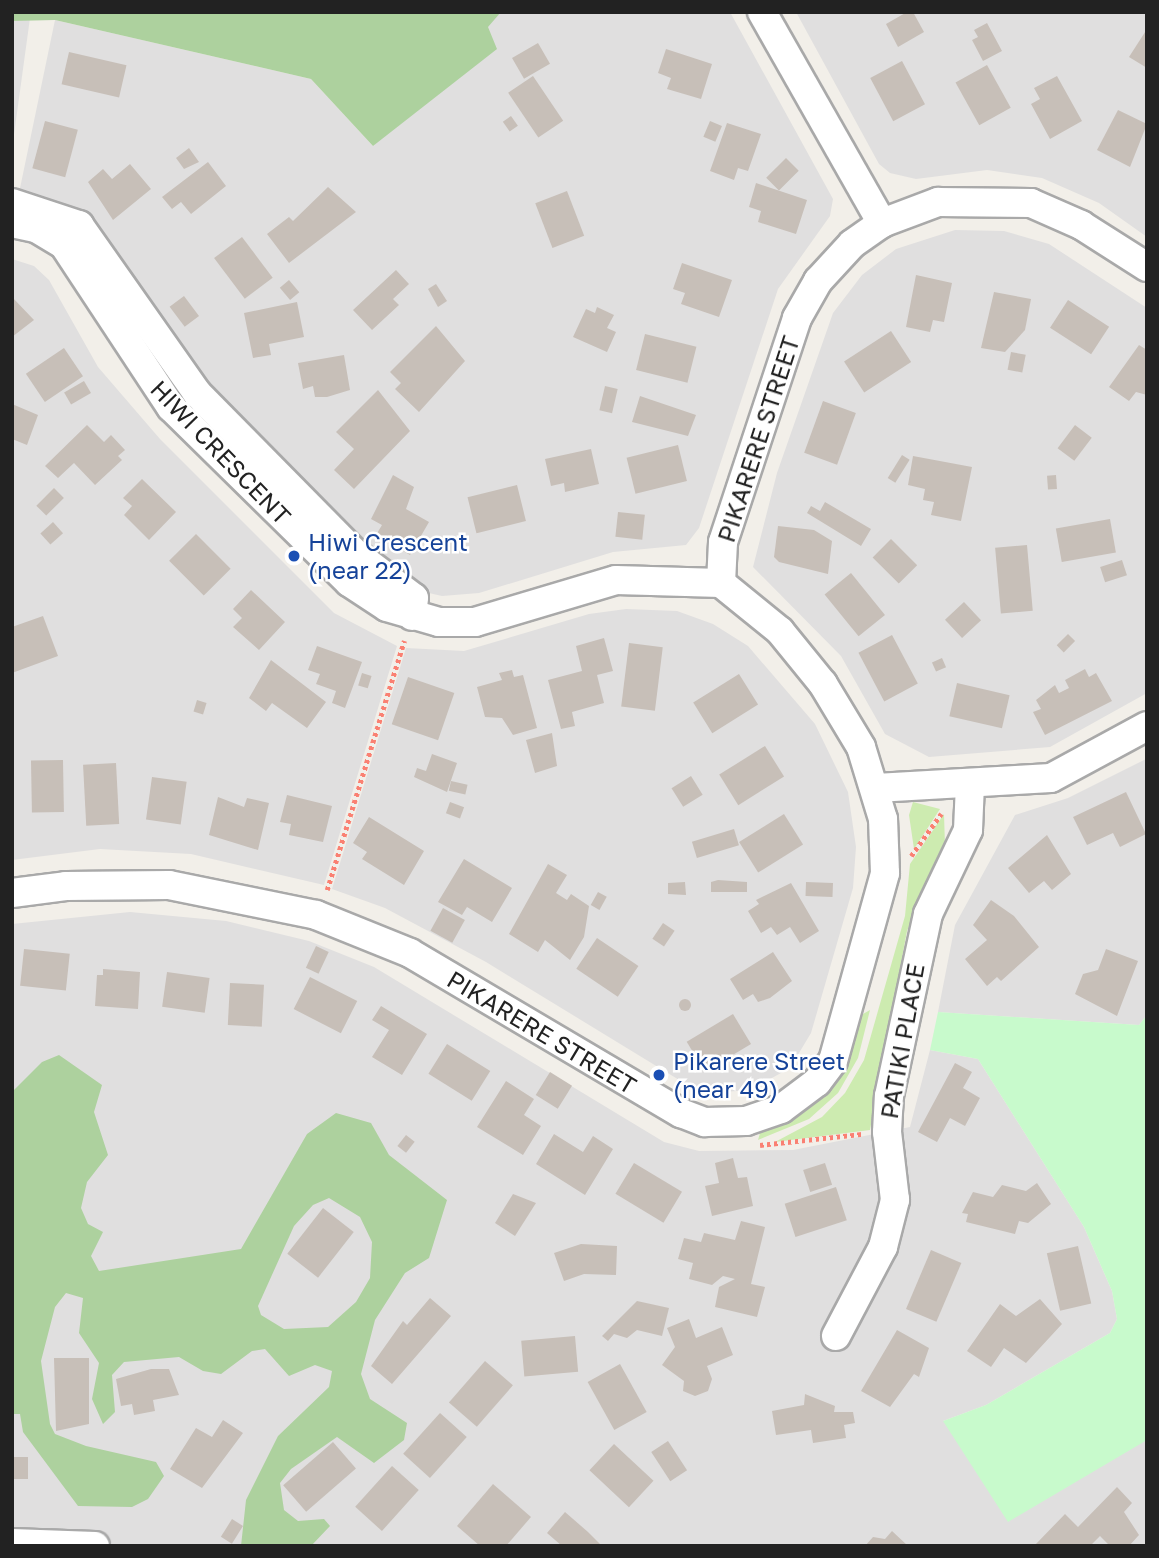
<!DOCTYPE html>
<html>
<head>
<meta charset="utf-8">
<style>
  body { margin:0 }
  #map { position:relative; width:1159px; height:1558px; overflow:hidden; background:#f2efe9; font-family:"Golos Text",sans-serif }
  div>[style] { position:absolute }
  .residential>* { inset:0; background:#e0dfdf }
  .grass>* { inset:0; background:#cdebb0 }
  .forest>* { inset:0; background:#add19e }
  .park>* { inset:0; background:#c8facc }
  .building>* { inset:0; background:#c7bfb8; transform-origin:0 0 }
  .round { border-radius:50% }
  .path>* { height:4.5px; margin-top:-2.25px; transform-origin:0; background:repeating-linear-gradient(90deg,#fa8072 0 3.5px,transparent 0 7px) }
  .roads { filter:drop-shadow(2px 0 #a9a9a9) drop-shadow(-2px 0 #a9a9a9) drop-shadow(0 2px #a9a9a9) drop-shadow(0 -2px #a9a9a9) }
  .minor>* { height:28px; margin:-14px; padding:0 14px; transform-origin:14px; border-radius:14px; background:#fff }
  .dots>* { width:19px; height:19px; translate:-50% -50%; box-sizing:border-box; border:4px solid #fff; border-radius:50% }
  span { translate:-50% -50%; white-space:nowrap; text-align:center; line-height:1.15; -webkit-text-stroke:5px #fff; paint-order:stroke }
  .street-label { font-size:24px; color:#222 }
  .transit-label { font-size:24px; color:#164399 }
  .left { translate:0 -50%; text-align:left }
  .frame { position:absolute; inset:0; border:14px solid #222; pointer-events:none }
</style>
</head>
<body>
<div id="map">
  <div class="residential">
    <div style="clip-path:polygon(501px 12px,730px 12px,833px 199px,830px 216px,778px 289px,699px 528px,686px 545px,613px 552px,479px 593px,442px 596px,407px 588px,19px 193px,55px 20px,311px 79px,373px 146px)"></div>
    <div style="clip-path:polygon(796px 12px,1147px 12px,1147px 237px,1099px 203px,1042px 178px,987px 170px,916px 179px,890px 173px,879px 164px)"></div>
    <div style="clip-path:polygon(30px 18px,12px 149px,12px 21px)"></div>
    <div style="clip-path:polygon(955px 230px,1004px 231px,1049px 244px,1147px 308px,1147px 693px,1050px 747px,929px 757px,885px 734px,841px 656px,753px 567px,777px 473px,833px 313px,862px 275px,896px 249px)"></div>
    <div style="clip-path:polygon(12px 259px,34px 266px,49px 280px,98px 367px,160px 439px,334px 613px,397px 646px,324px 885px,191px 854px,100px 849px,12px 860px)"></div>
    <div style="clip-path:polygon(626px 609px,677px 611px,713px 624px,748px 646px,815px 724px,848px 792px,856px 847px,853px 888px,811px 1033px,790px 1068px,750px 1090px,710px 1093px,689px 1086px,486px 962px,385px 908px,332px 889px,406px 648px,464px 651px,589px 614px)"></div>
    <div style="clip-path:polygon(1146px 759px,1147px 1015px,1139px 1025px,938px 1012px,955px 925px,1015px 815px,1068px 798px)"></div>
    <div style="clip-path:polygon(130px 912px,226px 921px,309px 941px,374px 967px,664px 1142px,699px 1151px,793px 1150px,910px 1127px,930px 1050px,978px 1059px,1084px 1227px,1112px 1291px,1117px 1319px,1110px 1333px,986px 1405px,943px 1421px,1147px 1439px,1147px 1546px,121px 1546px,12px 1534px,12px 924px)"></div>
  </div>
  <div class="grass">
    <div style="clip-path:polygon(913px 802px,940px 809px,914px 849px,909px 815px)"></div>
    <div style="clip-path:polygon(944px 814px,945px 846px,907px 931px,870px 1130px,775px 1142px,822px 1117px,845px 1093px,864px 1060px,905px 916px,910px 864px)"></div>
    <div style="clip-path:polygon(870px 1010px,858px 1058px,838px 1093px,809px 1119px,758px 1140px,760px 1133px,806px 1110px,834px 1083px,863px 1014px)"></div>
  </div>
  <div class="forest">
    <div style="clip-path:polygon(12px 12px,501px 12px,488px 27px,497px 49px,373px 146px,311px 79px,55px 20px,12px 21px)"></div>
    <div style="clip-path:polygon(evenodd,59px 1055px,102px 1085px,94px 1112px,108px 1155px,87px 1182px,81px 1208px,88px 1224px,103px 1232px,91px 1256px,99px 1271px,241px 1249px,307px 1134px,336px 1113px,371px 1123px,389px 1155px,447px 1200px,429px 1258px,405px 1273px,375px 1320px,361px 1374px,370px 1399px,407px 1423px,404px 1440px,374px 1463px,337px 1437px,291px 1469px,280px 1483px,284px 1510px,298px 1521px,324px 1519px,330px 1526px,311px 1546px,241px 1546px,246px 1500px,278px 1436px,329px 1387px,332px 1371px,315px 1365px,289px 1376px,265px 1349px,252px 1351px,221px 1374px,203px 1371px,179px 1357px,124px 1362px,112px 1375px,115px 1412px,103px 1424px,92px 1399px,99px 1363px,79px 1333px,83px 1298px,66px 1293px,55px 1307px,41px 1361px,50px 1424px,55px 1434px,86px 1446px,156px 1462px,164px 1476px,148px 1499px,132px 1507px,78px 1506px,23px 1432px,20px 1414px,12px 1414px,12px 1092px,42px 1062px,59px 1055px,329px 1198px,360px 1217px,372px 1242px,370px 1278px,356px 1302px,328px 1327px,284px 1329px,261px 1315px,258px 1306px,294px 1226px,313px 1205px,329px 1198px)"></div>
  </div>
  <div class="park">
    <div style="clip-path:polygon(938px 1012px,1139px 1025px,1147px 1015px,1147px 1440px,1008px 1522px,943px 1421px,986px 1405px,1110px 1333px,1117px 1319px,1112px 1291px,1084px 1227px,978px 1059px,930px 1050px)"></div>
  </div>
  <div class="building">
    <div style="clip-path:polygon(907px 12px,913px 12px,924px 32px,898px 47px,886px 24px)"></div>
    <div style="clip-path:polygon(987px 23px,1002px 51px,983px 61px,972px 40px,978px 37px,974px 30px)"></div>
    <div style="clip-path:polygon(1147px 29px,1147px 68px,1129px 57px)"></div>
    <div style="left:538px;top:43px;width:24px;height:30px;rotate:60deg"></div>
    <div style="clip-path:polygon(666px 49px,712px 64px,701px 99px,667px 89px,671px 78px,658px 73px)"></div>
    <div style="left:69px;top:52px;width:59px;height:33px;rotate:13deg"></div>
    <div style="left:902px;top:61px;width:49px;height:36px;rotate:62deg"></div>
    <div style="left:987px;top:65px;width:49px;height:36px;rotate:61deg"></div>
    <div style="left:533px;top:76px;width:54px;height:30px;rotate:56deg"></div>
    <div style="clip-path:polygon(1057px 76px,1082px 121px,1050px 139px,1031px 104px,1040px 99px,1034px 88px)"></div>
    <div style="clip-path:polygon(1118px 110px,1147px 124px,1130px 167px,1097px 150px)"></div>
    <div style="left:511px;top:116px;width:12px;height:10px;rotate:55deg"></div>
    <div style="left:45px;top:121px;width:34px;height:49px;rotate:15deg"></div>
    <div style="left:710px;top:121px;width:13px;height:17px;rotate:23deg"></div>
    <div style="clip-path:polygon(727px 123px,761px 134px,748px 171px,738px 168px,734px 180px,710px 171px)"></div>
    <div style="clip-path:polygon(189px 148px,199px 162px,184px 169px,176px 158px)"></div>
    <div style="left:786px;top:158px;width:18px;height:28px;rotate:45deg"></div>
    <div style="clip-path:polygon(208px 162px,226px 186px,191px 214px,181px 202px,172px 209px,162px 197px)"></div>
    <div style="clip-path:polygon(130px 164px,151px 189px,113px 220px,88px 182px,103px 169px,112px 179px)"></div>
    <div style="clip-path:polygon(756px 183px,807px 200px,796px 234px,758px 222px,761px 211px,749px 207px)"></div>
    <div style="clip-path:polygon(328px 187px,356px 212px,289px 263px,267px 234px,289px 217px,293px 221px)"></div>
    <div style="left:567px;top:191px;width:48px;height:34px;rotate:69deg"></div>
    <div style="left:242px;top:237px;width:51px;height:35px;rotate:53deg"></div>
    <div style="clip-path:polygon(682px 263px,732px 280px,719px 317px,681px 304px,685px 293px,673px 289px)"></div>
    <div style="clip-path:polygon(396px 270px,409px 284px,393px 299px,399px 305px,372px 330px,353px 310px)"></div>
    <div style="clip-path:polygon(916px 275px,952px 283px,944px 322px,933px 320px,930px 332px,906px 327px)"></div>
    <div style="left:289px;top:280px;width:16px;height:12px;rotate:50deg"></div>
    <div style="clip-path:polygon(436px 284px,447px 301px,438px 307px,428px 289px)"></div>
    <div style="clip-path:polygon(994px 292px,1031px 299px,1025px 330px,1005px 352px,981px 348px)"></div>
    <div style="left:184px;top:296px;width:25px;height:18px;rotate:53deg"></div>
    <div style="clip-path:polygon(12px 297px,34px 320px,12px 337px)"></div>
    <div style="left:1068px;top:300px;width:49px;height:33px;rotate:33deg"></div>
    <div style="clip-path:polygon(297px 302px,304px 337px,269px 344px,271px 355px,253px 358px,244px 313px)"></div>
    <div style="clip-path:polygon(597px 307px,614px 315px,607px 328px,616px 332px,607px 352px,573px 337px,586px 309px,595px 313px)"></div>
    <div style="clip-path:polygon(436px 326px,465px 361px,419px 412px,395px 389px,401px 383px,390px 372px)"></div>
    <div style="left:891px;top:331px;width:37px;height:56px;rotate:57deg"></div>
    <div style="left:645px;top:334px;width:53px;height:37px;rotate:14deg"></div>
    <div style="clip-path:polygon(1139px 345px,1147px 350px,1147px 395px,1136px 392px,1129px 401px,1109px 387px)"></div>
    <div style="left:64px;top:348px;width:34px;height:46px;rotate:56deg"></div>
    <div style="left:1011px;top:352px;width:15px;height:18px;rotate:11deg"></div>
    <div style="clip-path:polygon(344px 355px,350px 390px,327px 397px,315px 397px,313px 386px,303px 389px,298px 363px)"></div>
    <div style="left:84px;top:381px;width:14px;height:23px;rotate:60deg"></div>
    <div style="left:605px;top:386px;width:13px;height:25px;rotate:13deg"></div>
    <div style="clip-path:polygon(378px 390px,410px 431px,354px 489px,334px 470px,354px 449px,336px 432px)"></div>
    <div style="clip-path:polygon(640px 396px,696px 415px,688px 436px,632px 422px)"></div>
    <div style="left:823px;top:401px;width:35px;height:55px;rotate:20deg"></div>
    <div style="clip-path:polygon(12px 404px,38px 415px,27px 445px,12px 439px)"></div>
    <div style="clip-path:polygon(87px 425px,104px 442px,111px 435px,125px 450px,118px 456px,122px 460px,95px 485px,74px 463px,58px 478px,45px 466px)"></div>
    <div style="left:1075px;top:425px;width:21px;height:29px;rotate:37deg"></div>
    <div style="left:678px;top:445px;width:37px;height:53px;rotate:76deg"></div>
    <div style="clip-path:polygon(591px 449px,599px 484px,565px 492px,564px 483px,551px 486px,545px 459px)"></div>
    <div style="left:902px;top:455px;width:9px;height:27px;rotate:32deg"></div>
    <div style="clip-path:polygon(913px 456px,972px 467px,961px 521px,931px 515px,934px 502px,923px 500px,925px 489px,908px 485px)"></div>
    <div style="clip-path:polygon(393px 475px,414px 487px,406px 509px,429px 522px,410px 555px,376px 535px,382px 525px,371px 519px)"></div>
    <div style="left:1056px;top:475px;width:14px;height:9px;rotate:86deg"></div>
    <div style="clip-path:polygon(142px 479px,176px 512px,149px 540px,124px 515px,132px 506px,123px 498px)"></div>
    <div style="left:517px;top:485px;width:37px;height:51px;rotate:76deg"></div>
    <div style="left:54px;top:488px;width:14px;height:25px;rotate:45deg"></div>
    <div style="clip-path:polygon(825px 502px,871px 529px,861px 546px,807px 513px,811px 506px,820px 511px)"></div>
    <div style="left:618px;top:512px;width:27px;height:25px;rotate:6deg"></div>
    <div style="left:1110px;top:519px;width:34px;height:55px;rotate:80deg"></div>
    <div style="left:53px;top:522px;width:15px;height:17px;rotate:48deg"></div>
    <div style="clip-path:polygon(778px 526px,814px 530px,832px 541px,828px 574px,779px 562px,774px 557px)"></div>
    <div style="left:196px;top:534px;width:49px;height:38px;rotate:45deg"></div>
    <div style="left:891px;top:539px;width:37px;height:26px;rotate:45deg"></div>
    <div style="left:1027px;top:545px;width:66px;height:32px;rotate:85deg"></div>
    <div style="left:1122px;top:560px;width:16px;height:23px;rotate:72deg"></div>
    <div style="left:851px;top:573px;width:54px;height:34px;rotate:51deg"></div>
    <div style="clip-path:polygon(251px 590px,285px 622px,259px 650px,233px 627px,242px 618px,233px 609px)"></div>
    <div style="left:964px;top:602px;width:25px;height:26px;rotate:47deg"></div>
    <div style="clip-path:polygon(43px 616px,58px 656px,12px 673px,12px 627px)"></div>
    <div style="left:1068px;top:634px;width:10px;height:16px;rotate:45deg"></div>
    <div style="left:892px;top:635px;width:55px;height:38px;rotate:62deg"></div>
    <div style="clip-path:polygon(604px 638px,613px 671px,597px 675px,604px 703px,572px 712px,575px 726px,561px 729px,548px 680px,582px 671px,576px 646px)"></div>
    <div style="left:629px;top:643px;width:34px;height:64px;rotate:7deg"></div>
    <div style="clip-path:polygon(317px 646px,362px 662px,345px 708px,332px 703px,336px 691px,316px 684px,320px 674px,308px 670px)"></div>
    <div style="left:942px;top:658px;width:10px;height:11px;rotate:66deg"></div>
    <div style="clip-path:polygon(271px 660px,326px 702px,307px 728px,272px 703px,266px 711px,249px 698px)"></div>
    <div style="clip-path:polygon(1085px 669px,1089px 677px,1096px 673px,1112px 701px,1045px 735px,1033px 712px,1041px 709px,1036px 700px,1055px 685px,1059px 693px,1069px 688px,1065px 680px)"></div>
    <div style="clip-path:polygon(512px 670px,514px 677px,523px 675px,537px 728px,513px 735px,502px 718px,485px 717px,477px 687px,502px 680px,499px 673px)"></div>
    <div style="left:362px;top:673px;width:10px;height:13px;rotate:17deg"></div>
    <div style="left:739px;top:674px;width:36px;height:54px;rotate:58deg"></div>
    <div style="left:408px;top:677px;width:49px;height:50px;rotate:19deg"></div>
    <div style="left:957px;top:683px;width:54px;height:34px;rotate:13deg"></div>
    <div style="left:197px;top:700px;width:10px;height:12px;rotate:17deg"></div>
    <div style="clip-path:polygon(552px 733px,557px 766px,535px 773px,526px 740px)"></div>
    <div style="left:765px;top:746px;width:36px;height:54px;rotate:58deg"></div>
    <div style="clip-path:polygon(432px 754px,457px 763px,447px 792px,414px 777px,417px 768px,426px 771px)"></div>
    <div style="left:63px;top:760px;width:52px;height:32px;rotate:89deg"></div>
    <div style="left:116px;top:763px;width:61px;height:33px;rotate:87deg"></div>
    <div style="left:691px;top:776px;width:22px;height:23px;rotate:58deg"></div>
    <div style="left:152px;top:777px;width:35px;height:43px;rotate:8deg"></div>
    <div style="left:451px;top:781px;width:17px;height:10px;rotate:13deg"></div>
    <div style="clip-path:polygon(1126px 792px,1146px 834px,1120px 847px,1113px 833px,1087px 845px,1073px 817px)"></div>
    <div style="clip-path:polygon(287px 795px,332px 806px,323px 842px,289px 835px,291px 824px,280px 822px)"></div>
    <div style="clip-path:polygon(218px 797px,244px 807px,247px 798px,269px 803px,258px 850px,209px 835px)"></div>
    <div style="left:450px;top:802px;width:15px;height:12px;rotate:20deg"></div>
    <div style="left:784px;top:814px;width:36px;height:53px;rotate:58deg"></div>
    <div style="clip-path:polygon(369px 817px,424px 851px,404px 885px,362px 859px,367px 852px,353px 843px)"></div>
    <div style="left:734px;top:829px;width:17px;height:44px;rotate:73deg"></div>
    <div style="clip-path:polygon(1047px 835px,1071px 874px,1052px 890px,1044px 881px,1029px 893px,1008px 868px)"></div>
    <div style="clip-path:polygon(464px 859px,512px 888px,492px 922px,467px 907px,462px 915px,438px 902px)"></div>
    <div style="clip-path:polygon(548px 864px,567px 875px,556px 893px,567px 900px,571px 894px,589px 906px,584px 937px,570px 960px,545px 940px,538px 952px,509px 934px)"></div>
    <div style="clip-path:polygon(718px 880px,747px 882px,747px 892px,711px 892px,711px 882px)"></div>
    <div style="clip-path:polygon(685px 882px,686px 895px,668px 894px,668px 883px)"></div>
    <div style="left:806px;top:882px;width:27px;height:14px;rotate:2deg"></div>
    <div style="clip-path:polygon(791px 883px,819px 931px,800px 943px,790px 927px,777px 935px,771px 927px,761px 933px,748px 911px,759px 904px,756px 900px)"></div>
    <div style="left:598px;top:892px;width:10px;height:15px;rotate:29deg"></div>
    <div style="clip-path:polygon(991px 900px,1014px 916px,1039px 947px,1001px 981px,997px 977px,987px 986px,965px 959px,987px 940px,973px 925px)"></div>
    <div style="left:443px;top:908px;width:25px;height:26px;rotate:29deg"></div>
    <div style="left:663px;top:923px;width:14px;height:19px;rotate:34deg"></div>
    <div style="left:597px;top:938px;width:50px;height:37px;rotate:34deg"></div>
    <div style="left:316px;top:946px;width:14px;height:24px;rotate:25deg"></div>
    <div style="left:24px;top:949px;width:46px;height:37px;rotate:6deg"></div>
    <div style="clip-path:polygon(1106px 949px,1138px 961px,1117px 1016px,1075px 994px,1083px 974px,1098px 970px)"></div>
    <div style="clip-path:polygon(773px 952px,792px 981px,770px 998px,758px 1002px,753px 994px,743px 1000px,730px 979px)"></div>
    <div style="clip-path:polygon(103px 969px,140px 972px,138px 1009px,95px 1006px,97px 975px,103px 975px)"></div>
    <div style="left:167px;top:972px;width:43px;height:35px;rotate:8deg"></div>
    <div style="left:310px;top:977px;width:53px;height:36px;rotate:27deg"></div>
    <div style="left:230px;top:983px;width:34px;height:42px;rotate:3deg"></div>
    <div class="round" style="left:679px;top:999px;width:12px;height:12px"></div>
    <div style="clip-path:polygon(381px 1006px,427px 1034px,402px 1075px,372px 1057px,389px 1030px,372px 1020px)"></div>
    <div style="left:733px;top:1014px;width:35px;height:54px;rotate:59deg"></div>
    <div style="left:447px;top:1044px;width:51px;height:35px;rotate:32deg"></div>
    <div style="clip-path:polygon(955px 1063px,972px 1072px,963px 1088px,980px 1098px,965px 1126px,950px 1118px,937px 1142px,918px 1132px)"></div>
    <div style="left:550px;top:1072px;width:26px;height:27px;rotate:32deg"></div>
    <div style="clip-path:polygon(506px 1081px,534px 1099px,524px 1115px,541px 1126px,523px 1155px,477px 1127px)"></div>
    <div style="clip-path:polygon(554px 1134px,583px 1152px,593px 1136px,613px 1149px,585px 1195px,536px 1164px)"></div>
    <div style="left:406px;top:1135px;width:11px;height:14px;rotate:38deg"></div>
    <div style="clip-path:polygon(733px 1158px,738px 1178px,747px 1177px,753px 1206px,712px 1216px,705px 1186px,719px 1183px,715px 1163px)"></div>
    <div style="left:634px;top:1163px;width:56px;height:36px;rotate:31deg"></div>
    <div style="left:825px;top:1163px;width:23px;height:23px;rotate:72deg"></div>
    <div style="clip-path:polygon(1037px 1183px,1051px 1204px,1028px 1223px,1019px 1221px,1015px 1234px,966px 1222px,968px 1214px,962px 1213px,973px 1192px,993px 1197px,1002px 1185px,1026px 1191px)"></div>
    <div style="left:836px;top:1187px;width:35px;height:54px;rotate:72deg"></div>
    <div style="clip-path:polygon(513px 1194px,536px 1203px,515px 1236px,495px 1223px)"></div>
    <div style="left:323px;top:1208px;width:39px;height:58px;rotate:38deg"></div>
    <div style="clip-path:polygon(741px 1221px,765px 1227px,751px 1284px,765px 1287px,757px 1317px,715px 1307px,719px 1287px,735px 1279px,723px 1276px,712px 1285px,689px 1279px,693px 1263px,678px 1259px,684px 1238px,701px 1242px,704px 1233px,735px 1240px)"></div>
    <div style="clip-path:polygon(581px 1244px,617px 1246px,616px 1275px,584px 1274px,564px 1281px,554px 1253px)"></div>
    <div style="left:1078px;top:1246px;width:59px;height:32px;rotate:77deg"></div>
    <div style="left:931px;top:1250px;width:33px;height:64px;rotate:23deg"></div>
    <div style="clip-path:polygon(430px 1298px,451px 1316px,392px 1384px,371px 1366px,403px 1321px,407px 1325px)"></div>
    <div style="clip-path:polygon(1040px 1299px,1062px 1324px,1026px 1363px,1004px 1348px,991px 1367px,967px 1351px,1000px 1304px,1016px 1316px)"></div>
    <div style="clip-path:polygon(637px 1301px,669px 1308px,662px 1336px,637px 1330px,627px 1338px,614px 1334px,608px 1341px,602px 1336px)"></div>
    <div style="clip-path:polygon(689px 1319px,696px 1338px,722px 1327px,733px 1355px,707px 1366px,712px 1379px,708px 1391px,695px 1396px,683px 1391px,684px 1381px,662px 1365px,675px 1347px,667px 1328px)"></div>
    <div style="clip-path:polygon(897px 1330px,929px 1348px,919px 1377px,914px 1374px,890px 1407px,861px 1391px)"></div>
    <div style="left:575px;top:1336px;width:36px;height:54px;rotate:85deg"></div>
    <div style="clip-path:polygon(54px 1358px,89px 1358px,89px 1424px,56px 1431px)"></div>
    <div style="left:485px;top:1361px;width:37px;height:55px;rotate:41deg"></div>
    <div style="left:620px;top:1364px;width:55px;height:37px;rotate:61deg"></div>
    <div style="clip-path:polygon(151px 1369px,169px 1369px,179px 1395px,153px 1400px,155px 1411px,134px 1415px,132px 1404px,121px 1406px,116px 1379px)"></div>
    <div style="clip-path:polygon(805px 1394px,835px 1406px,834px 1412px,853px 1412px,855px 1423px,844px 1425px,846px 1438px,813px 1443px,811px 1430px,776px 1435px,772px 1411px,804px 1405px)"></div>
    <div style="left:440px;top:1413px;width:36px;height:55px;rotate:42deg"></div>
    <div style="clip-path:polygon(223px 1420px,243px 1433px,202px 1488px,170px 1469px,196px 1428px,212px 1437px)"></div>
    <div style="left:668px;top:1441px;width:35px;height:20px;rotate:57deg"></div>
    <div style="left:333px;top:1442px;width:35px;height:66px;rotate:49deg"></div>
    <div style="left:614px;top:1444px;width:54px;height:36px;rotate:43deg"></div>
    <div style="left:12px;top:1457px;width:16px;height:22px"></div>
    <div style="left:392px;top:1466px;width:36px;height:55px;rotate:42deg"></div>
    <div style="clip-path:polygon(493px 1484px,531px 1517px,506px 1546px,480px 1546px,457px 1526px)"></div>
    <div style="clip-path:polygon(1117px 1487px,1132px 1503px,1124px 1512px,1139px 1535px,1129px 1546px,1110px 1546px,1100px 1536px,1090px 1546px,1034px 1546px,1065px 1514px,1078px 1527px)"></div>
    <div style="clip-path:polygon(565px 1512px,588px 1532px,602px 1546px,562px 1546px,547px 1533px)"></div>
    <div style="left:232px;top:1519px;width:13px;height:21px;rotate:32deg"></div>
    <div style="clip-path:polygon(892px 1531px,908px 1546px,865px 1546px,873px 1537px,885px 1539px)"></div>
  </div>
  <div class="path">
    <div style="left:911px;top:856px;width:52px;rotate:-54.5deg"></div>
    <div style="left:327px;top:890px;width:261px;rotate:-72.8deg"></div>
    <div style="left:760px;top:1145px;width:103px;rotate:-6.2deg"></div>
  </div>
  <div class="roads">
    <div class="minor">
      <div style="left:762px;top:12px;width:243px;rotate:60.4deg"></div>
      <div style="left:12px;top:203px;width:71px;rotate:18.2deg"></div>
      <div style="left:79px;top:225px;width:205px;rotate:54.9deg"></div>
      <div style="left:197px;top:393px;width:228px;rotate:45.4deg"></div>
      <div style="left:357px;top:555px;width:71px;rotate:37deg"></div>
      <div style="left:414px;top:598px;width:18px;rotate:96deg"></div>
      <div style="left:12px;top:223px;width:25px;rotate:12deg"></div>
      <div style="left:36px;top:228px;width:33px;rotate:31deg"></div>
      <div style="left:64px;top:245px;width:194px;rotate:56.6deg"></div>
      <div style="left:171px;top:407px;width:250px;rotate:44.5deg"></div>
      <div style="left:349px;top:582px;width:45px;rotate:33.3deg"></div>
      <div style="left:387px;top:607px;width:54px;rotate:16.1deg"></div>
      <div style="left:439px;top:622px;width:36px"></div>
      <div style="left:475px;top:622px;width:147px;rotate:-16.6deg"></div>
      <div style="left:616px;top:580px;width:105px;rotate:1.6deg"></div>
      <div style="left:876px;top:788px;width:175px;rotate:-3.3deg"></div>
      <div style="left:1051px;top:778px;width:109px;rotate:-28.4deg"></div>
      <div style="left:12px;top:893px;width:54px;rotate:-7.4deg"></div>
      <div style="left:66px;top:886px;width:103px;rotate:-0.6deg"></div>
      <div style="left:169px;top:885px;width:150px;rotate:11.5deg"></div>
      <div style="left:316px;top:915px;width:101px;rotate:22deg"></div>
      <div style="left:410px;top:953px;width:315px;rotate:30.6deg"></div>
      <div style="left:681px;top:1113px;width:26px;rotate:21deg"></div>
      <div style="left:705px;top:1122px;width:41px;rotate:-1.4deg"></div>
      <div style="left:746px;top:1121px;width:37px;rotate:-19deg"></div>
      <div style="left:781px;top:1109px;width:45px;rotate:-36.9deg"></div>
      <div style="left:817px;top:1082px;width:26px;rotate:-53deg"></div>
      <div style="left:833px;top:1061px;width:195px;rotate:-74.5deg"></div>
      <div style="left:885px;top:873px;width:54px;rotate:-92.1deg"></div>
      <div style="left:883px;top:819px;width:75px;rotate:-107deg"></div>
      <div style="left:861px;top:747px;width:74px;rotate:-121.1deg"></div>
      <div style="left:823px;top:684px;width:68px;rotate:-129.1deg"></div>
      <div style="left:780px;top:631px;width:76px;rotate:-140.9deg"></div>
      <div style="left:721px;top:583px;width:41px;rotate:-87.2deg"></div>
      <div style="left:723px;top:542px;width:236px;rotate:-71.7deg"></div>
      <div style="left:797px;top:318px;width:43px;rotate:-60.4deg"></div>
      <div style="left:818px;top:281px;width:50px;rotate:-47.4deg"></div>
      <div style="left:852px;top:244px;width:37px;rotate:-35deg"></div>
      <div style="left:882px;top:223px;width:60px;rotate:-20.6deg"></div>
      <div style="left:938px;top:202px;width:93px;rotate:0.6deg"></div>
      <div style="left:1031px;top:203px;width:55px;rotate:23.7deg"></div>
      <div style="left:1081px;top:225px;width:78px;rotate:32.5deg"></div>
      <div style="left:836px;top:1336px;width:101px;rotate:-62.2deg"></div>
      <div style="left:883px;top:1247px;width:49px;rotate:-75.7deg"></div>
      <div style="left:895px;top:1200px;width:68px;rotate:-96.7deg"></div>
      <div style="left:887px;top:1132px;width:36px;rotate:-87deg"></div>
      <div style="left:889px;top:1096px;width:186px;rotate:-77.9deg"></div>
      <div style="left:928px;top:914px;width:93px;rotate:-64.5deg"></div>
      <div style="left:968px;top:830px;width:45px;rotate:-87.5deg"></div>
      <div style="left:12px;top:1543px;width:83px;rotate:2.1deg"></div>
    </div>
  </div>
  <div class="dots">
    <div style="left:294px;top:556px;background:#1a4fb4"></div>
    <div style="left:659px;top:1075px;background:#1a4fb4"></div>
  </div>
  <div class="street-label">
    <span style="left:758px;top:439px;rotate:-72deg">PIKARERE STREET</span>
    <span style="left:221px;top:452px;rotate:46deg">HIWI CRESCENT</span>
    <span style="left:542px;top:1032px;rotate:31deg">PIKARERE STREET</span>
    <span style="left:902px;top:1041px;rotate:-80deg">PATIKI PLACE</span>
  </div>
  <div class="transit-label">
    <span class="left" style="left:308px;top:556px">Hiwi Crescent<br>(near 22)</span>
    <span class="left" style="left:673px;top:1075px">Pikarere Street<br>(near 49)</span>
  </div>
  <div class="frame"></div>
</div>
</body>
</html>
